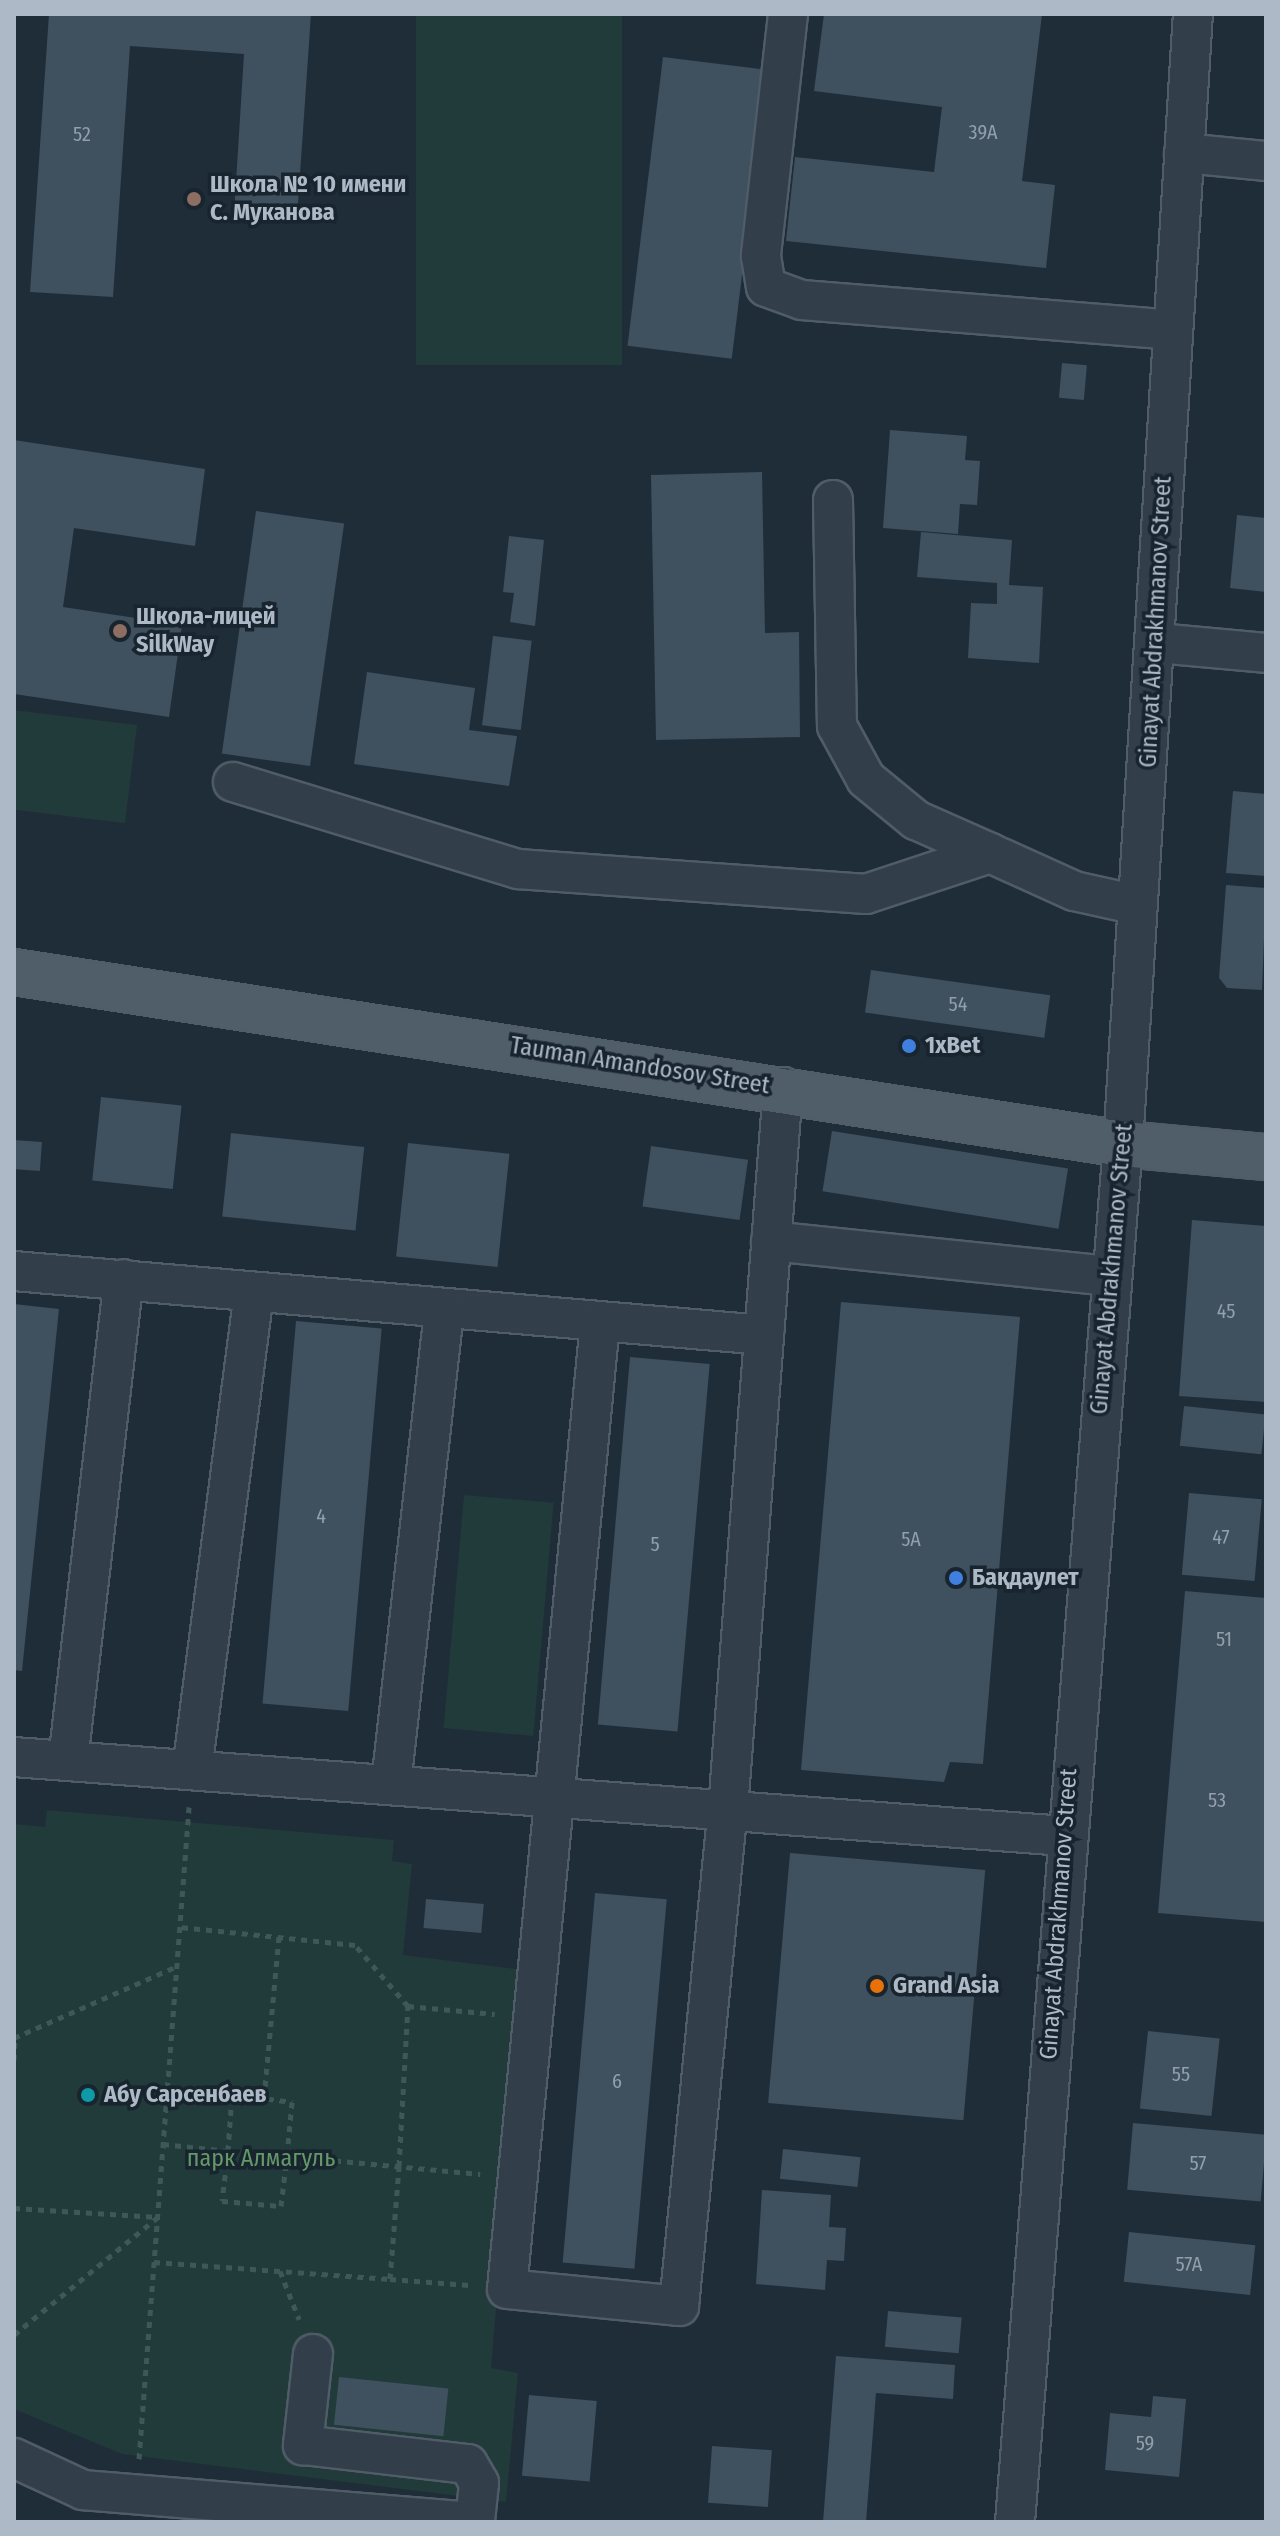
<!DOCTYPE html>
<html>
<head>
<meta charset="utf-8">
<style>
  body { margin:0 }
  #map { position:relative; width:1280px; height:2536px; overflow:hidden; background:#1f2d39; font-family:"Fira Sans Condensed",sans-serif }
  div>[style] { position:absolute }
  .green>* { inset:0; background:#213a3a; transform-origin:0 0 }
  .building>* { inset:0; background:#3f505e; transform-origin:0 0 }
  .path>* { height:5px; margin-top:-2.5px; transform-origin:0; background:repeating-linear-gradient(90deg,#3e5757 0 6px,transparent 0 12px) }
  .roads { filter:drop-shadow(2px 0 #505c67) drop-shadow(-2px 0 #505c67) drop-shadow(0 2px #505c67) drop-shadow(0 -2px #505c67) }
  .minor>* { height:38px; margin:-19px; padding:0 19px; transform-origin:19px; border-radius:19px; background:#323f4a }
  .major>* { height:44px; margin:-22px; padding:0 22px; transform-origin:22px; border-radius:22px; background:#505e6a }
  .dots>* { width:22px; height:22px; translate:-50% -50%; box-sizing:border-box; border:4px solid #18242e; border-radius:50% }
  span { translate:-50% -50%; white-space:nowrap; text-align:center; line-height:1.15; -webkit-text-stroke:7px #18242e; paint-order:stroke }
  .number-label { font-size:20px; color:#929fac }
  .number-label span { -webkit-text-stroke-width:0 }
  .poi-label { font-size:24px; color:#adb9c6; font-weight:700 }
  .left { translate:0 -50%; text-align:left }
  .street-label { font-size:24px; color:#adb9c6 }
  .park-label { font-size:24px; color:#639969 }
  .frame { position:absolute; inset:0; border:16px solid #adb9c6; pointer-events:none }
</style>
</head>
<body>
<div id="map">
  <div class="green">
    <div style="left:416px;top:14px;width:206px;height:351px"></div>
    <div style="left:14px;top:710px;width:124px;height:99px;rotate:7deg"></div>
    <div style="left:464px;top:1495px;width:90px;height:234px;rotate:5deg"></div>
    <div style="clip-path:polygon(47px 1810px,394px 1840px,392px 1861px,412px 1864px,403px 1955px,525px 1970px,491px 2368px,518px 2373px,506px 2502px,122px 2454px,14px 2409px,14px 1824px,45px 1827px)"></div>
  </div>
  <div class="building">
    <div style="clip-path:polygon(49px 14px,311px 14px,297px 218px,234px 214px,244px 54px,130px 46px,113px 297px,30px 292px)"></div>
    <div style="clip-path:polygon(824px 14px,1042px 14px,1022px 181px,1055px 185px,1046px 268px,786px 241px,795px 157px,934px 172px,942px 107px,814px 91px)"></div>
    <div style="left:663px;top:57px;width:105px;height:291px;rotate:7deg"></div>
    <div style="left:1062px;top:363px;width:25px;height:35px;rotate:5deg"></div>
    <div style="clip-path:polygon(890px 430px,967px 436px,965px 460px,980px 461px,977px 505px,960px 504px,958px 534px,883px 528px)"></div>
    <div style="clip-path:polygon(14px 440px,205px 469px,195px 546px,74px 528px,63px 607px,182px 625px,169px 717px,14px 694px)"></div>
    <div style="clip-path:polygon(762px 472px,765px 633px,799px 632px,800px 737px,656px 740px,651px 475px)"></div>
    <div style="left:256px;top:511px;width:89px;height:245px;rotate:8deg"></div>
    <div style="clip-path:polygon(1237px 515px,1266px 518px,1266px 592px,1230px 588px)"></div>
    <div style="clip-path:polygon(921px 532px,1012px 540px,1009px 585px,1043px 587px,1039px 663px,968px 658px,971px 603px,997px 604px,997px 583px,917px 577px)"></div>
    <div style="clip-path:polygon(509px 536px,544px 540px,535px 626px,510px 622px,514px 593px,503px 592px)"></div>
    <div style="left:493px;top:636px;width:39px;height:90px;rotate:7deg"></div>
    <div style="clip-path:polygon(367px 672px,475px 688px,469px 730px,517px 736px,509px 786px,354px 764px)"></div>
    <div style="clip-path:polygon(1233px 791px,1266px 794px,1266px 876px,1226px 873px)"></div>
    <div style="clip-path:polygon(1226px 885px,1266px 888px,1262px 990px,1227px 988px,1219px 978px)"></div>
    <div style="left:871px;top:970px;width:181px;height:43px;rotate:8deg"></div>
    <div style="left:101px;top:1097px;width:81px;height:84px;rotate:6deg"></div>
    <div style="left:832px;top:1131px;width:239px;height:61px;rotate:9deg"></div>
    <div style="left:231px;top:1133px;width:134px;height:84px;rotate:6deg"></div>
    <div style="left:14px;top:1140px;width:28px;height:29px;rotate:4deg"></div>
    <div style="left:408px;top:1143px;width:102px;height:114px;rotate:6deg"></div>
    <div style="left:651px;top:1146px;width:98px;height:61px;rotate:8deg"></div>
    <div style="clip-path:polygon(1192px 1220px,1266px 1226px,1266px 1402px,1179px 1396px)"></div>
    <div style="clip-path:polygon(841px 1302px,1020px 1317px,983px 1764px,950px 1762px,944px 1782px,801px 1770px)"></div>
    <div style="clip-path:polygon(14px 1304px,59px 1309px,22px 1671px,14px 1670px)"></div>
    <div style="left:296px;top:1321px;width:86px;height:384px;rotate:5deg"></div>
    <div style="left:630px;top:1357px;width:80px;height:369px;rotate:5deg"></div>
    <div style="left:1184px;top:1406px;width:82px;height:40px;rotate:6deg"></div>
    <div style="left:1189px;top:1493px;width:73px;height:82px;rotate:5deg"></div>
    <div style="clip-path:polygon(1185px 1591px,1266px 1598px,1266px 1922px,1158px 1913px)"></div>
    <div style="left:790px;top:1853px;width:196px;height:251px;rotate:5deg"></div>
    <div style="left:595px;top:1893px;width:72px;height:371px;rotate:5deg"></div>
    <div style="left:426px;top:1899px;width:58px;height:29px;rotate:5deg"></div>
    <div style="left:1148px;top:2031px;width:72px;height:78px;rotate:6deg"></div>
    <div style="left:1133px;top:2123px;width:134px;height:67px;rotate:5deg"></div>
    <div style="left:783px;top:2149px;width:78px;height:30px;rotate:6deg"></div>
    <div style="clip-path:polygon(762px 2190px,831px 2195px,829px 2227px,846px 2228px,844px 2261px,827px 2260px,825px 2290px,756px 2284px)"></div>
    <div style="left:1129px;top:2232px;width:127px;height:50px;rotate:6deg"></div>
    <div style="left:888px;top:2311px;width:74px;height:36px;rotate:5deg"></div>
    <div style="clip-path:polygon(836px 2356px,955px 2365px,953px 2399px,876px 2393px,866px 2522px,823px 2522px)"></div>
    <div style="left:339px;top:2377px;width:110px;height:48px;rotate:6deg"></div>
    <div style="left:529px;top:2395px;width:68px;height:81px;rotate:5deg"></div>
    <div style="clip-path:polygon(1153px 2396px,1186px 2399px,1179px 2477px,1105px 2470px,1110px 2413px,1151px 2417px)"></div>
    <div style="left:712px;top:2446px;width:60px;height:57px;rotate:4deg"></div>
  </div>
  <div class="path">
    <div style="left:408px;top:2006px;width:87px;rotate:5.3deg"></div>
    <div style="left:14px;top:2038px;width:178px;rotate:-23.8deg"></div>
    <div style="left:14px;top:2060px;width:22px;rotate:-87deg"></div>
    <div style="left:264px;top:2098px;width:162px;rotate:-84.7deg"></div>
    <div style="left:163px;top:2144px;width:65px;rotate:6.1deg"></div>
    <div style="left:228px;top:2151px;width:50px;rotate:96.8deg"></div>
    <div style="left:222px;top:2201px;width:59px;rotate:4.8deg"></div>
    <div style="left:281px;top:2206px;width:50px;rotate:-83.2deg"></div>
    <div style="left:287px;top:2156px;width:194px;rotate:5.3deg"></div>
    <div style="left:228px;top:2151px;width:57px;rotate:-86deg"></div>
    <div style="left:232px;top:2094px;width:61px;rotate:7.6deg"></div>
    <div style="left:292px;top:2102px;width:54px;rotate:95.3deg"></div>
    <div style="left:14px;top:2208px;width:144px;rotate:3.6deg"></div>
    <div style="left:158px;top:2217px;width:186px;rotate:140.7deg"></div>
    <div style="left:154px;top:2262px;width:237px;rotate:4.1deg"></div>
    <div style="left:390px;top:2279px;width:113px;rotate:-85.4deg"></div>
    <div style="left:399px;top:2166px;width:160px;rotate:-86.8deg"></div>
    <div style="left:408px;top:2006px;width:81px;rotate:-131deg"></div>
    <div style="left:355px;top:1945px;width:176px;rotate:-174.1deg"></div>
    <div style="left:280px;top:2271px;width:52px;rotate:68.4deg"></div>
    <div style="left:390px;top:2279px;width:79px;rotate:4.3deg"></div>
    <div style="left:139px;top:2459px;width:654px;rotate:-85.61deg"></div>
  </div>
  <div class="roads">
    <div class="minor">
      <div style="left:788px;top:14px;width:244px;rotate:96.4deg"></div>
      <div style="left:761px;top:256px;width:31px;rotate:81deg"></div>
      <div style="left:766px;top:287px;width:38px;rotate:20deg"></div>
      <div style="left:802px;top:300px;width:370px;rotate:4.6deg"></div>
      <div style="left:1184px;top:153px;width:82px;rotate:5.6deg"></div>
      <div style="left:833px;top:500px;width:226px;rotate:89deg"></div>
      <div style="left:837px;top:726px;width:60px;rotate:61.3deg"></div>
      <div style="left:866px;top:779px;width:65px;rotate:39.4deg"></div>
      <div style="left:916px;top:820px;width:81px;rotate:24deg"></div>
      <div style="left:1157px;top:643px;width:109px;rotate:5.2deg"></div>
      <div style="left:233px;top:782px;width:298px;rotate:17deg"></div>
      <div style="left:518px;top:869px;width:349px;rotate:4.1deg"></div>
      <div style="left:866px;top:894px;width:131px;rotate:-18.3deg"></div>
      <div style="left:990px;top:853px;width:92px;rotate:24.3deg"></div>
      <div style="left:1074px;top:891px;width:65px;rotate:12.5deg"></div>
      <div style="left:771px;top:1241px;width:342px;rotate:5.9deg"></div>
      <div style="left:14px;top:1271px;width:753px;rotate:4.88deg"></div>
      <div style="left:600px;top:1323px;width:970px;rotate:95.5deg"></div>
      <div style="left:507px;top:2289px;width:173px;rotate:5.6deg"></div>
      <div style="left:679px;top:2306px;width:499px;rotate:-84.4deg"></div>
      <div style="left:728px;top:1809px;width:724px;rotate:-85.64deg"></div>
      <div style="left:14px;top:1757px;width:1053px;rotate:4.3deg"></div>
      <div style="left:68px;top:1761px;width:485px;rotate:-83.4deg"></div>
      <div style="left:192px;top:1770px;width:482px;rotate:-82.6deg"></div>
      <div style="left:391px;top:1784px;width:476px;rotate:-83.6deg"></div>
      <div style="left:313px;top:2354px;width:92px;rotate:96.3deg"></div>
      <div style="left:303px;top:2445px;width:166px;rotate:6.6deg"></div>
      <div style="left:468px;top:2464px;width:22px;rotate:60deg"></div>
      <div style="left:479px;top:2483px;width:38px;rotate:96deg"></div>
      <div style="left:14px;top:2458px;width:76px;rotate:24.9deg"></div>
      <div style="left:83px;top:2490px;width:393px;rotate:4.7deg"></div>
      <div style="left:1015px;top:2522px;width:1382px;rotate:-85.52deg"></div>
      <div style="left:1123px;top:1144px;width:1132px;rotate:-86.46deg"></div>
    </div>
    <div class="major">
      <div style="left:14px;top:972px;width:1122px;rotate:8.82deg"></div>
      <div style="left:1123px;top:1144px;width:144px;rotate:5.2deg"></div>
    </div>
  </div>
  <div class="dots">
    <div style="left:194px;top:199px;background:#8d6e63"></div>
    <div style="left:120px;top:631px;background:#8d6e63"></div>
    <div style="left:909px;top:1046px;background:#3f7fe0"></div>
    <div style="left:956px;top:1578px;background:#3f7fe0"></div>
    <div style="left:877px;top:1986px;background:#e8710a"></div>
    <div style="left:88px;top:2095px;background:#0f9aa8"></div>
  </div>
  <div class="number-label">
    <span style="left:983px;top:132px">39А</span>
    <span style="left:82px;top:134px">52</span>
    <span style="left:958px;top:1004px">54</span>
    <span style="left:1226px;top:1311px">45</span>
    <span style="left:321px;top:1516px">4</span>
    <span style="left:1221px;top:1537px">47</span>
    <span style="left:911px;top:1539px">5А</span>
    <span style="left:655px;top:1544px">5</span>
    <span style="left:1224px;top:1639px">51</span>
    <span style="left:1217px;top:1800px">53</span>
    <span style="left:1181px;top:2074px">55</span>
    <span style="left:617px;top:2081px">6</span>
    <span style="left:1198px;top:2163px">57</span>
    <span style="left:1189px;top:2264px">57А</span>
    <span style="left:1145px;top:2443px">59</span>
  </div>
  <div class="poi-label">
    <span class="left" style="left:210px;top:199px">Школа № 10 имени<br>С. Муканова</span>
    <span class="left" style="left:136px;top:631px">Школа-лицей<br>SilkWay</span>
    <span class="left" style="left:925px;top:1046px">1xBet</span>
    <span class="left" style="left:972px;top:1578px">Бақдаулет</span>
    <span class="left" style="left:893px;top:1986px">Grand Asia</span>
    <span class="left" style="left:104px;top:2095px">Абу Сарсенбаев</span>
  </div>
  <div class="street-label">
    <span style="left:1156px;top:622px;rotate:-87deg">Ginayat Abdrakhmanov Street</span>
    <span style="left:640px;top:1066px;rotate:9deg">Tauman Amandosov Street</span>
    <span style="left:1112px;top:1269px;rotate:-85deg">Ginayat Abdrakhmanov Street</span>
    <span style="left:1059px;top:1914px;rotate:-86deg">Ginayat Abdrakhmanov Street</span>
  </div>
  <div class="park-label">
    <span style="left:261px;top:2159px">парк Алмагуль</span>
  </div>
  <div class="frame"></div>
</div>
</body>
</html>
